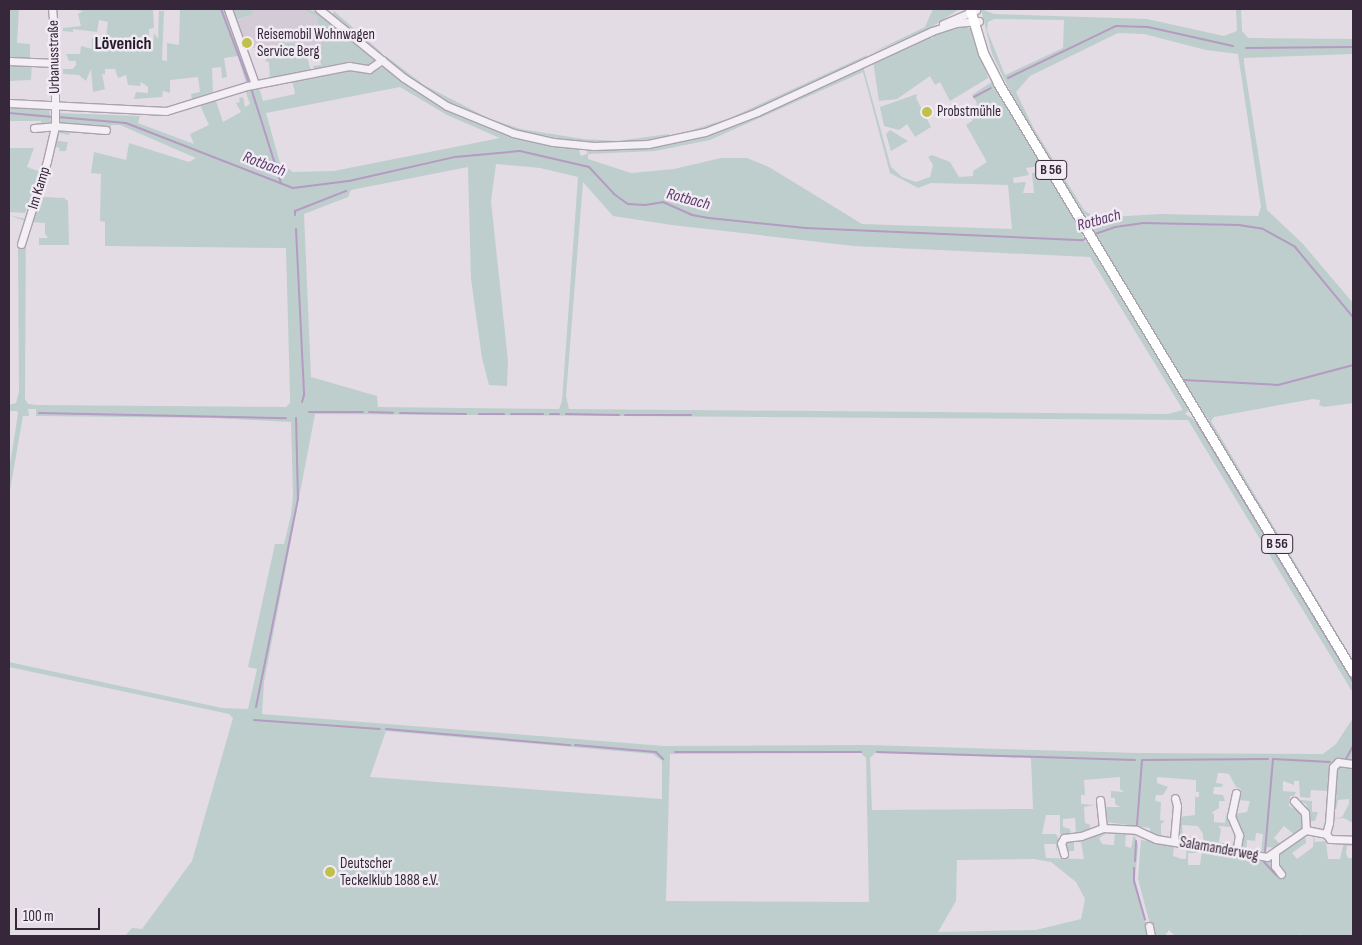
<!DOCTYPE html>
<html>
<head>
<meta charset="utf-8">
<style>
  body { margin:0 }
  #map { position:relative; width:1362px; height:945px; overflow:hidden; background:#e3dce5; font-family:"Sofia Sans Condensed",sans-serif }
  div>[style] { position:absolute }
  .built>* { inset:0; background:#d3cbd6 }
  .green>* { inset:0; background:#bececc }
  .stream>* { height:2px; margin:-1px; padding:0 1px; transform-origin:1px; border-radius:1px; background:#b59ac2 }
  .roads { filter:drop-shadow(1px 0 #aca2ae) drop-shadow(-1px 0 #aca2ae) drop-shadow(0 1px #aca2ae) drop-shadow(0 -1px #aca2ae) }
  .minor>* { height:7px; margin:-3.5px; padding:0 3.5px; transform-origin:3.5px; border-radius:3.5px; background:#f3eff4 }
  .major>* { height:9px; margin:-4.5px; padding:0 4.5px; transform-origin:4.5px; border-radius:4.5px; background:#fff }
  .dots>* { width:14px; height:14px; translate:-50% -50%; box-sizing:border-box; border:2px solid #f1ebf3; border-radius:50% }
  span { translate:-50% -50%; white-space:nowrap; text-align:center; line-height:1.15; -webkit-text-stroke:5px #f1ebf3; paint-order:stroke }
  .shield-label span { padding:1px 4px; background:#f1ebf3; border:1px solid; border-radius:4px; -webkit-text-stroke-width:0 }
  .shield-label { font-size:14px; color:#36283a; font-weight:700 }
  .poi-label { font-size:15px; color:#36283a }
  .left { translate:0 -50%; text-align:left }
  .street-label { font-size:15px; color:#36283a }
  .water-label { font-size:16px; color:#5a366a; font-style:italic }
  .quarter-label { font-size:18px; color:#271a2b; font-weight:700 }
  .frame { position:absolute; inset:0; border:10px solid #36283a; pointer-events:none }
  .scale { position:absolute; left:15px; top:908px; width:85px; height:22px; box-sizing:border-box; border:2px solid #36283a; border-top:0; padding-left:6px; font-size:15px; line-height:18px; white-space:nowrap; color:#36283a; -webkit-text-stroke:4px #f1ebf3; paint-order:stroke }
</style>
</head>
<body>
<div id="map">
  <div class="built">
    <div style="clip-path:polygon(251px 9px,303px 9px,317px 17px,323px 46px,301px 50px,287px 45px,286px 41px,268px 55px,263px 55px,263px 48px,246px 48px,236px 21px,252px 14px)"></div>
  </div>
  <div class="green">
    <div style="clip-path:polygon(9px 9px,19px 9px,17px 43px,30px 44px,30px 59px,9px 58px)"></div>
    <div style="clip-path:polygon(71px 9px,153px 9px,154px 28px,149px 29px,149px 42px,153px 43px,154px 33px,158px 39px,159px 11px,164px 11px,162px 60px,167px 61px,167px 43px,179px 45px,180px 9px,225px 9px,251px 83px,246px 83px,238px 56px,224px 58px,227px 77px,222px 78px,221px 67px,212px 68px,213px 92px,192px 100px,191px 94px,200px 92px,198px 77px,170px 80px,170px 93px,163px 91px,162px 97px,134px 99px,136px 92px,148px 93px,148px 87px,141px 82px,140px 86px,128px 85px,126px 75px,118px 78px,115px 69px,105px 69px,105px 74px,102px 74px,105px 89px,93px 92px,91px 69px,86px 81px,79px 75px,63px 74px,63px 69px,73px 69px,76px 65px,76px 61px,69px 61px,66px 54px,80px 54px,81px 46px,92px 49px,92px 38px,106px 37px,108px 22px,99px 20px,97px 32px,73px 29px,73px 32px,63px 31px,63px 28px,81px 26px,78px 14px,83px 11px)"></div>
    <div style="clip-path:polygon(230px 9px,251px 9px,253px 14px,234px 21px)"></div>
    <div style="clip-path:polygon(303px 9px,320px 12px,376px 59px,371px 66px,315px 70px,313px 66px,321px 65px,319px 52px,307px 56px,311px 72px,270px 79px,269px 62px,265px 61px,268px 57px,264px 55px,272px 55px,272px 50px,281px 48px,281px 42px,302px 45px,301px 50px,322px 46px,317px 17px)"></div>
    <div style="clip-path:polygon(933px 9px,958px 10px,927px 30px,869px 54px,925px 27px)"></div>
    <div style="clip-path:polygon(evenodd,981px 9px,994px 14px,1147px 19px,1224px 36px,1237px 31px,1236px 9px,1241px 9px,1242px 31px,1248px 38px,1353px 39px,1353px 54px,1244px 58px,1244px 63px,1267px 210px,1303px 244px,1353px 303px,1353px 403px,1324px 407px,1319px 405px,1320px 400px,1313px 399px,1214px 417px,1211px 421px,1353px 660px,1353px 665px,1207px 422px,1208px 418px,1200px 411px,1097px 239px,1090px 225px,1103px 221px,1102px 218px,1082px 215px,1018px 107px,992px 54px,981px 9px,994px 19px,1064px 20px,1063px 48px,1005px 75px,987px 30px,988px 22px,994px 19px,981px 9px,1118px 33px,1144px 34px,1206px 50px,1238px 54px,1261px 207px,1258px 216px,1160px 214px,1110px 217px,1093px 216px,1084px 210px,1033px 127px,1016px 92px,1030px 76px,1118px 33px)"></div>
    <div style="clip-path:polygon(334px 11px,382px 53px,375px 51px,332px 15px)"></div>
    <div style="clip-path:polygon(962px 24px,973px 30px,988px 78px,950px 101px,940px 82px,935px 85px,930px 76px,897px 99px,879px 101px,873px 61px,928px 36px,933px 39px,932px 34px)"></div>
    <div style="clip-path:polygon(867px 55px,865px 59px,750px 112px,714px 127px,673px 136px,730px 118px)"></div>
    <div style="clip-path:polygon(386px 56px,424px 85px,490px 119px,450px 105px,419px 86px,386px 60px)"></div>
    <div style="clip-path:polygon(9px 62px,32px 63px,31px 80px,9px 81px)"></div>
    <div style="clip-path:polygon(evenodd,863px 66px,891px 167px,902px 177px,916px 182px,930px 177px,933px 165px,928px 157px,932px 155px,950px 162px,959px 177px,973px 176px,973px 171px,987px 162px,966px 125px,972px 121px,977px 103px,972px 95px,993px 81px,1046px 165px,1026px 168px,1029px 175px,1013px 178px,1014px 183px,1026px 182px,1023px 193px,1034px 193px,1032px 173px,1047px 172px,1084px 233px,1082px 236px,1087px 243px,1090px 243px,1191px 408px,1185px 414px,1200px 423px,1353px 677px,1353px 693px,1188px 420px,315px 414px,264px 682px,262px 714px,664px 746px,867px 745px,1139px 753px,1323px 754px,1336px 744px,1353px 718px,1353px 763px,1336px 758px,1330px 768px,1328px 791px,1311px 790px,1310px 798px,1300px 797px,1299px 781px,1294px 781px,1294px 785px,1283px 781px,1283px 791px,1296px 792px,1294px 796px,1290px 796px,1289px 806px,1301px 812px,1301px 830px,1295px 835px,1284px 826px,1274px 838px,1280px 844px,1279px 848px,1267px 847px,1265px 854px,1261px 854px,1263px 834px,1256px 833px,1255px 841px,1247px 840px,1246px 853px,1243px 852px,1234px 814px,1247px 812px,1250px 801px,1236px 800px,1240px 799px,1241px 789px,1236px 787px,1229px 774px,1222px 773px,1218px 773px,1216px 783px,1223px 784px,1222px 787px,1214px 787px,1213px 794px,1223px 795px,1225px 801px,1219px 801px,1219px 808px,1211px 813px,1214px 814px,1214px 822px,1225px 823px,1226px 815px,1229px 817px,1232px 827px,1218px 826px,1221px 829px,1219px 842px,1232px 845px,1235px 840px,1235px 846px,1203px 845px,1203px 834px,1198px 826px,1182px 825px,1183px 836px,1192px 837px,1192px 842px,1178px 835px,1179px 817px,1195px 815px,1195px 797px,1199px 797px,1199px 792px,1196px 792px,1196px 780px,1157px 777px,1157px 783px,1168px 787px,1163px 795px,1156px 795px,1155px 801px,1161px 802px,1160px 820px,1165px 821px,1161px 824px,1161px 835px,1170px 837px,1157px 836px,1150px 833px,1150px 828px,1106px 822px,1105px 807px,1120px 807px,1115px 804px,1115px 798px,1111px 798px,1111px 791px,1124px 792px,1120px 789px,1120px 777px,1084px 780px,1085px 795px,1081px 795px,1081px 804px,1094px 805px,1084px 807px,1085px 823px,1090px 825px,1090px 829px,1076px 834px,1075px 818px,1063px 819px,1063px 827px,1070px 829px,1071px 834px,1060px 834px,1060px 815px,1046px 815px,1042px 834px,1056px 834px,1059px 840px,1056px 852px,1056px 844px,1044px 844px,1046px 858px,1084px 859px,1081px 842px,1074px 842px,1074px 851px,1069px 851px,1064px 847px,1065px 842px,1100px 831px,1110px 831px,1099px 838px,1102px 844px,1110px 845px,1114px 845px,1115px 831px,1126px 832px,1125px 846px,1131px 848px,1134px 834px,1138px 845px,1135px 880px,1149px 936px,125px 936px,132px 928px,142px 929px,192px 861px,233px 718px,229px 714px,9px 667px,9px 662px,222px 708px,248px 709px,257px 669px,248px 667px,275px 544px,284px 544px,291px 515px,293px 495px,291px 422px,213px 418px,36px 416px,36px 409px,28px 409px,29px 416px,23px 416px,9px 496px,9px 470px,18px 414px,17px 411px,9px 411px,9px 405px,16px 403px,19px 392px,18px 247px,25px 221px,9px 215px,26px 219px,25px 399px,28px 404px,36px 405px,286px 407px,290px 403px,290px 395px,286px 248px,105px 246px,105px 222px,100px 221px,101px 174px,91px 173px,94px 152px,126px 160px,129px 143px,189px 162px,196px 158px,120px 125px,111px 125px,110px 128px,60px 124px,58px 113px,140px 116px,138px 123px,194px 144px,190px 134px,209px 125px,199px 103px,215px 98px,223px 122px,241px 112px,236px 103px,240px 102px,239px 98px,243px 97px,245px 107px,250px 104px,245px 90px,248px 89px,259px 87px,263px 101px,295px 94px,292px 79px,349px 68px,369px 72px,384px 67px,416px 90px,464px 117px,511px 135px,578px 148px,581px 156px,587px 154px,588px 148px,642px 147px,704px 135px,863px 66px,863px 72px,890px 173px,918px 188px,931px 183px,1008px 185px,1012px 229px,862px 224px,769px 167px,747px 158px,721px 158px,674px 169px,631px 173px,588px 159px,588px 154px,655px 151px,710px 140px,863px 72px,863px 66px,400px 87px,447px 115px,500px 138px,334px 171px,293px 172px,280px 163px,266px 113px,400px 87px,863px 66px,496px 164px,540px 168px,578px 177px,562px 401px,559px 409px,378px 407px,377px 396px,311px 377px,304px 214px,348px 197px,351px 190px,468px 167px,471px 279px,482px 358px,489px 385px,507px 386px,508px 361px,491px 201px,496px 164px,863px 66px,583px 182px,613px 216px,672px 225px,854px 246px,1090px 257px,1183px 410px,1168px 414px,569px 409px,566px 396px,583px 182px,863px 66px,386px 731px,653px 754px,662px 761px,662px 799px,370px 777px,386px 731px,863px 66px,861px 753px,866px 758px,869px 902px,666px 901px,670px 754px,861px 753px,863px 66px,875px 753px,1031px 758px,1033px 809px,872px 810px,870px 758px,875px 753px,863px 66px,1034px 859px,1051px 862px,1076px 882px,1085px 899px,1081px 919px,1036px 930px,938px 932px,956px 901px,957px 860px,1034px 859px)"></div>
    <div style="clip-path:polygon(917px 94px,916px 98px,931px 127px,915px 137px,907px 124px,899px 130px,884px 126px,880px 107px)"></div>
    <div style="clip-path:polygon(9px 106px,49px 107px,51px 122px,41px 124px,41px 121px,9px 121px)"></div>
    <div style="clip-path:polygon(493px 120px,521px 129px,583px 139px,617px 141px,669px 134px,668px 138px,652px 141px,593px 144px,512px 130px,493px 122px)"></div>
    <div style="clip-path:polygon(57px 130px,70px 130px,69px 135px,59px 133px,58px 141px,68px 142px,66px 151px,59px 151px,60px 148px,53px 146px)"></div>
    <div style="clip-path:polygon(890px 130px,908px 141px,891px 151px,886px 134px)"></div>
    <div style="clip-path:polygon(9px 148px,34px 148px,27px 167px,41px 172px,25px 213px,9px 212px)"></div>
    <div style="clip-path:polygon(44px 197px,64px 198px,68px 201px,69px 245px,39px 245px,39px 238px,48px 238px,45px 234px,45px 223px,30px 222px,38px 199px)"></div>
    <div style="clip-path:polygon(1341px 765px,1353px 768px,1353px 823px,1344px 818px,1332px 819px,1342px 817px,1349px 804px,1349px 799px,1338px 800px,1336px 809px,1333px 809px,1336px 768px)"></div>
    <div style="clip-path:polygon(1301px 800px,1312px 801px,1312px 812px,1318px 812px,1315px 821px,1308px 821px,1307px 805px,1303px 802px,1301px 805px)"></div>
    <div style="clip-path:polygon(1305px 834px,1306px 843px,1292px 853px,1297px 859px,1313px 847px,1314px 834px,1315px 842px,1326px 841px,1328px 859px,1340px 859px,1344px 842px,1353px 842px,1353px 846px,1347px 846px,1346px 853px,1348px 858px,1353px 858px,1353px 936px,1302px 936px,1300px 934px,1299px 936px,1175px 936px,1169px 930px,1165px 936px,1153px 936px,1138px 879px,1141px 840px,1183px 845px,1183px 847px,1174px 846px,1173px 856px,1182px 859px,1186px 859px,1187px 846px,1197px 849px,1197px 853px,1188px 853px,1188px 865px,1200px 865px,1202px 850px,1271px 861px,1271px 867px,1278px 876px,1278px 856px)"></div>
  </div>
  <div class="stream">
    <div style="left:221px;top:9px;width:79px;rotate:69.3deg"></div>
    <div style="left:1246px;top:48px;width:107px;rotate:-0.5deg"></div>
    <div style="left:1008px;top:78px;width:120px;rotate:-25.7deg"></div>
    <div style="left:1116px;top:26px;width:32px;rotate:2deg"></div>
    <div style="left:1148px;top:27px;width:87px;rotate:12.6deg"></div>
    <div style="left:251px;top:88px;width:100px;rotate:72.5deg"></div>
    <div style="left:974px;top:97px;width:19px;rotate:-28deg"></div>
    <div style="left:9px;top:113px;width:44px;rotate:5.2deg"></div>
    <div style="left:58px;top:117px;width:68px;rotate:5deg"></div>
    <div style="left:126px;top:123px;width:179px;rotate:21.3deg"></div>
    <div style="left:293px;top:188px;width:56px;rotate:-7.1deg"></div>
    <div style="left:349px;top:181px;width:109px;rotate:-12.8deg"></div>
    <div style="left:455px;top:157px;width:65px;rotate:-5.3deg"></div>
    <div style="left:520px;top:151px;width:71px;rotate:13.1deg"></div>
    <div style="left:589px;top:167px;width:37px;rotate:47deg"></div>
    <div style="left:614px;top:194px;width:17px;rotate:36deg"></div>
    <div style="left:628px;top:204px;width:17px;rotate:3deg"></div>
    <div style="left:645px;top:205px;width:18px;rotate:-9deg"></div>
    <div style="left:663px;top:202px;width:32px;rotate:24deg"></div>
    <div style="left:692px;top:215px;width:17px;rotate:10deg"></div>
    <div style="left:709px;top:218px;width:97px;rotate:5.9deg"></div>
    <div style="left:805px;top:228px;width:278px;rotate:2.5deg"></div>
    <div style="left:1083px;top:240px;width:6px;rotate:-31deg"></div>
    <div style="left:295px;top:215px;width:4px;rotate:-90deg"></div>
    <div style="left:295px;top:211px;width:55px;rotate:-21.4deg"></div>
    <div style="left:296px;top:229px;width:166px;rotate:87.2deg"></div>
    <div style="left:304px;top:395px;width:7px;rotate:106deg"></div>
    <div style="left:1092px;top:235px;width:24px;rotate:-19deg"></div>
    <div style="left:1115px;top:227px;width:27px;rotate:-8deg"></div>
    <div style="left:1142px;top:223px;width:97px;rotate:1.2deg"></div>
    <div style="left:1239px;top:225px;width:24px;rotate:9deg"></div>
    <div style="left:1263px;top:229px;width:37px;rotate:29deg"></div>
    <div style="left:1295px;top:247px;width:91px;rotate:50.4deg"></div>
    <div style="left:1184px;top:380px;width:94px;rotate:3deg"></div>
    <div style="left:1278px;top:385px;width:78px;rotate:-14.9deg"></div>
    <div style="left:1183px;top:399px;width:9px;rotate:54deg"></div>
    <div style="left:309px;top:412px;width:54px"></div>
    <div style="left:369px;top:412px;width:24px;rotate:2deg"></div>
    <div style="left:39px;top:413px;width:247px;rotate:1.2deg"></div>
    <div style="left:400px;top:413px;width:66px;rotate:0.9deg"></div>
    <div style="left:479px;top:414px;width:25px"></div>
    <div style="left:511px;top:414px;width:32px"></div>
    <div style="left:550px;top:414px;width:9px"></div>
    <div style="left:566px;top:414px;width:53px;rotate:1.1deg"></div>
    <div style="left:625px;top:415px;width:66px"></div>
    <div style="left:1197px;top:423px;width:302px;rotate:58.9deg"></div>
    <div style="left:256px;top:707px;width:212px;rotate:-78.6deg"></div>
    <div style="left:298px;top:499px;width:81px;rotate:-91.4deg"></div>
    <div style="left:254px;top:720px;width:126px;rotate:4.1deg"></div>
    <div style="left:386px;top:729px;width:185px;rotate:5deg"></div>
    <div style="left:575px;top:745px;width:81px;rotate:4.9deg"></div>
    <div style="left:656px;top:752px;width:10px;rotate:45deg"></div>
    <div style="left:675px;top:752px;width:186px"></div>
    <div style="left:877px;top:752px;width:258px;rotate:1.8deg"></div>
    <div style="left:1346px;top:759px;width:15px;rotate:-62deg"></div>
    <div style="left:1137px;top:825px;width:65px;rotate:-85.6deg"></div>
    <div style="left:1142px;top:760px;width:126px;rotate:-0.5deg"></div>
    <div style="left:1265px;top:852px;width:93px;rotate:-85.1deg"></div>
    <div style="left:1273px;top:759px;width:57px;rotate:3deg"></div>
    <div style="left:1135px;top:861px;width:20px;rotate:-87deg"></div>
    <div style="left:1264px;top:862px;width:18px;rotate:47deg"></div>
    <div style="left:1134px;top:868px;width:13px;rotate:90deg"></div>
    <div style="left:1134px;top:881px;width:40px;rotate:74deg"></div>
  </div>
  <div class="roads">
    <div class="minor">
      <div style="left:228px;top:9px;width:80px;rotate:70.2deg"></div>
      <div style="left:319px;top:9px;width:109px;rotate:39.1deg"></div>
      <div style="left:404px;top:78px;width:51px;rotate:33.1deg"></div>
      <div style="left:447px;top:106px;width:71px;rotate:22.2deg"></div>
      <div style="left:513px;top:133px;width:41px;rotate:12.7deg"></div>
      <div style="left:553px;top:142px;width:41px;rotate:5.6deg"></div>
      <div style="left:594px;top:146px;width:54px;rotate:-2.1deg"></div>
      <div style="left:648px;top:144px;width:58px;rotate:-11.9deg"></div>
      <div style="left:705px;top:132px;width:56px;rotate:-21deg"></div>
      <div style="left:757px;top:112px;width:193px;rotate:-24.8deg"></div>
      <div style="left:932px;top:31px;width:25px;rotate:-18deg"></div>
      <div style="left:956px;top:23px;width:23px;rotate:-5deg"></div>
      <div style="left:943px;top:24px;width:36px;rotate:-23deg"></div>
      <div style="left:9px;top:61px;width:46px;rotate:2.5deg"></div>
      <div style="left:9px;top:103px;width:157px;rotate:2.9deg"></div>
      <div style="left:166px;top:111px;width:85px;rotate:-17.2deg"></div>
      <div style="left:247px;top:86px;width:104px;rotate:-11.1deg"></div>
      <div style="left:349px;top:66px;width:20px;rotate:9deg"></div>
      <div style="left:369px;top:69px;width:16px;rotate:-35deg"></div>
      <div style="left:34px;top:128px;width:21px;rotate:-5deg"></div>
      <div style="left:55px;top:126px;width:51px;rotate:4.5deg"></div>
      <div style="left:21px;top:244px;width:87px;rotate:-72.6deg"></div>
      <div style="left:47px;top:161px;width:36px;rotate:-77deg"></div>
      <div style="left:55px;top:126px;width:84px;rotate:-90deg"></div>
      <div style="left:55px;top:42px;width:33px;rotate:-95deg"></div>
      <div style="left:1236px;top:793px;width:24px;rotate:102deg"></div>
      <div style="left:1231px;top:816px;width:21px;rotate:67deg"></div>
      <div style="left:1239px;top:835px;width:18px;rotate:99deg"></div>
      <div style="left:1100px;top:800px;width:28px;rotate:84deg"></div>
      <div style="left:1294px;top:801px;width:16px;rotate:47deg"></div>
      <div style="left:1305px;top:813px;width:17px;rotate:87deg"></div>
      <div style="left:1326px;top:834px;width:11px;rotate:-75deg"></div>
      <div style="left:1329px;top:823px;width:56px;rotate:-85.9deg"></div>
      <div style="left:1333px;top:767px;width:7px;rotate:-45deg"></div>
      <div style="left:1338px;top:762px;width:15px;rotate:8deg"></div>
      <div style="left:1326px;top:834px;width:6px;rotate:51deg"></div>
      <div style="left:1330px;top:839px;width:23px;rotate:2deg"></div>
      <div style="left:1174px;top:840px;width:34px;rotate:-85deg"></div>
      <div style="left:1177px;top:806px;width:8px;rotate:-104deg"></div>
      <div style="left:1275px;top:853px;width:13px;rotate:90deg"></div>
      <div style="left:1275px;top:866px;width:10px;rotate:53deg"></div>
      <div style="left:1064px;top:854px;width:11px;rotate:-105deg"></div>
      <div style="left:1061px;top:843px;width:6px;rotate:-59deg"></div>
      <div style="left:1064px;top:838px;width:17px;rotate:-7deg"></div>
      <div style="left:1081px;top:836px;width:23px;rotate:-20deg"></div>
      <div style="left:1103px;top:828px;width:33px;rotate:3deg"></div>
      <div style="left:1136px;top:830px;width:22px;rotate:24deg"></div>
      <div style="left:1156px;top:839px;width:112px;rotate:9.2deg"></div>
      <div style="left:1267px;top:857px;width:47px;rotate:-34.7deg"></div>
      <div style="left:1306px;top:830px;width:20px;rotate:11deg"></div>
      <div style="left:1149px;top:926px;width:10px;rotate:79deg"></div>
    </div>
    <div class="major">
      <div style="left:970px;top:9px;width:46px;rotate:73.5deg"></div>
      <div style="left:983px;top:53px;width:34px;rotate:63deg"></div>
      <div style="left:998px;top:83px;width:688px;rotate:58.92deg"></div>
    </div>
  </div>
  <div class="dots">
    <div style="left:247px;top:43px;background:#c0c04b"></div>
    <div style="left:927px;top:112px;background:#c0c04b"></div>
    <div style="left:330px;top:872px;background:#c0c04b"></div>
  </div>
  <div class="shield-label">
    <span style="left:1051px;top:170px">B 56</span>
    <span style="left:1277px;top:544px">B 56</span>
  </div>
  <div class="poi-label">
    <span class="left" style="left:257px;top:43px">Reisemobil Wohnwagen<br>Service Berg</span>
    <span class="left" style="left:937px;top:112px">Probstmühle</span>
    <span class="left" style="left:340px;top:872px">Deutscher<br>Teckelklub 1888 e.V.</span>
  </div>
  <div class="street-label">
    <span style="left:54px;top:57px;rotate:-91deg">Urbanusstraße</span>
    <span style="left:39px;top:188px;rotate:-73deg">Im Kamp</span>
    <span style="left:1219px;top:849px;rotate:10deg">Salamanderweg</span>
  </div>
  <div class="water-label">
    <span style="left:264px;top:165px;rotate:21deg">Rotbach</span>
    <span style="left:688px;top:200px;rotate:15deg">Rotbach</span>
    <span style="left:1099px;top:221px;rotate:-15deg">Rotbach</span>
  </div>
  <div class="quarter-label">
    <span style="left:123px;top:44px">Lövenich</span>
  </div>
  <div class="frame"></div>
  <div class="scale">100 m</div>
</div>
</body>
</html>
